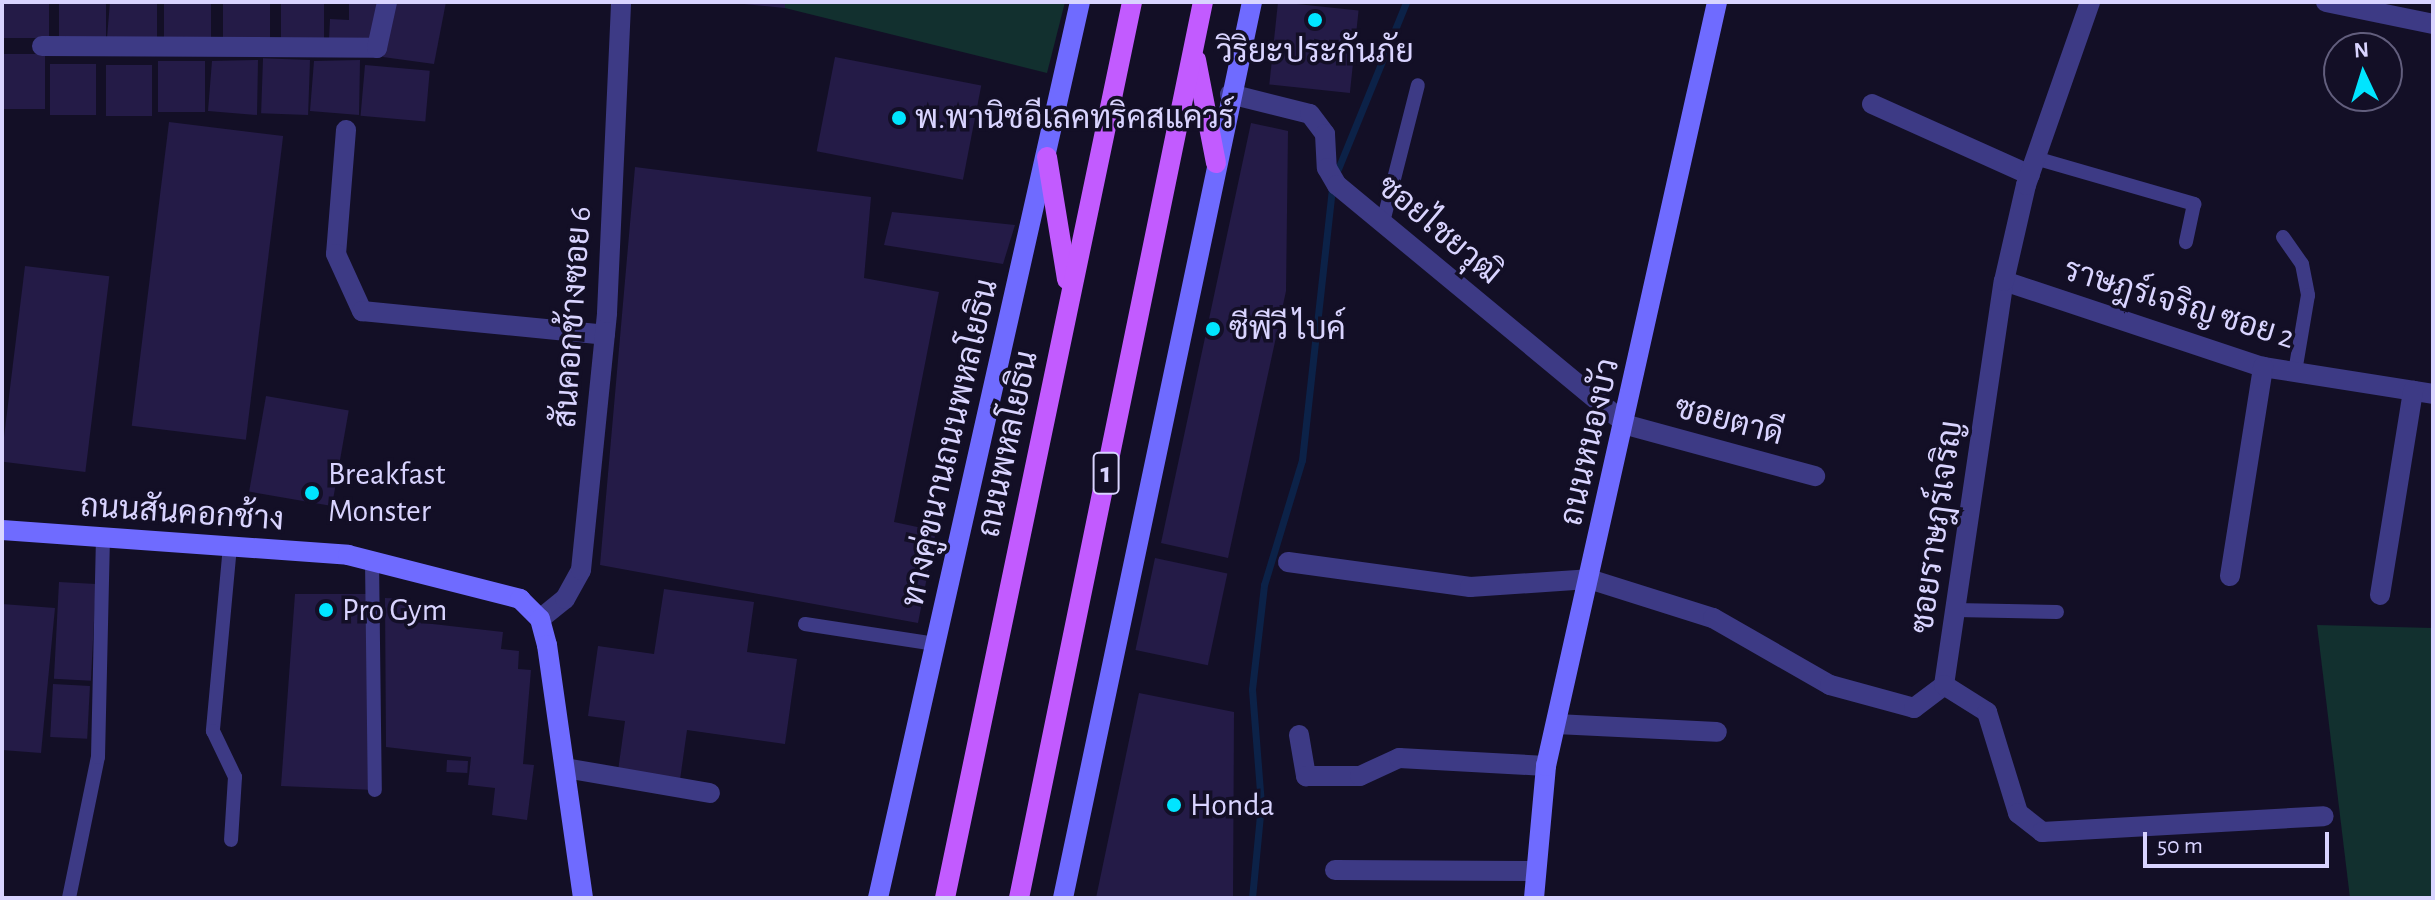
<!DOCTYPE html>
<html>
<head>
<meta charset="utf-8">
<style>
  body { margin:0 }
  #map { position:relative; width:2435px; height:900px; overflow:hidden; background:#130f26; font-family:"Alegreya Sans",Sarabun,sans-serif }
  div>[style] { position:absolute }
  .green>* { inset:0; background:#12302f }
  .stream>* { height:7px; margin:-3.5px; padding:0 3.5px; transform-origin:3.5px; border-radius:3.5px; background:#0c2248 }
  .building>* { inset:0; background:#241b47; transform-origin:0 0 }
  .lane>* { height:14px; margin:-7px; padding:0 7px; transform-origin:7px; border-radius:7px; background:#3d3a85 }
  .street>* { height:20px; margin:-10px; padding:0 10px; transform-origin:10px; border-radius:10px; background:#3d3a85 }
  .secondary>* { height:20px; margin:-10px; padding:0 10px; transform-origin:10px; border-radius:10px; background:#6f6bff }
  .primary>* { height:20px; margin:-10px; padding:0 10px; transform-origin:10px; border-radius:10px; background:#c25bff }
  .dots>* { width:22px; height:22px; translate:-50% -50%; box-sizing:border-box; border:4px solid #130f26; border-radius:50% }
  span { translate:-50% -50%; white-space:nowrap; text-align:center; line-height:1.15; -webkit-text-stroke:7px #130f26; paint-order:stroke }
  .shield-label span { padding:2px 6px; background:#130f26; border:2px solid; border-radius:6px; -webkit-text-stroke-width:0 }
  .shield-label { font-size:30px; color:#d9d4ff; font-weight:700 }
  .poi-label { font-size:32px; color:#d9d4ff }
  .left { translate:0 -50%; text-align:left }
  .street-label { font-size:32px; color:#d9d4ff }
  .frame { position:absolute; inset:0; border:4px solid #d9d4ff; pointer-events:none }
  .north { position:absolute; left:2323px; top:32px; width:80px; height:80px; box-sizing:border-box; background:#130f26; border:2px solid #625e7d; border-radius:50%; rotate:356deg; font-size:22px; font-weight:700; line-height:32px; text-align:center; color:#d9d4ff }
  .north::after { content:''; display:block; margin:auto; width:28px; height:36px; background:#00e5ff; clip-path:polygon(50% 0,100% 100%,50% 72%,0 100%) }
  .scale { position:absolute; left:2143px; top:832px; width:186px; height:36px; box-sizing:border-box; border:4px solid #d9d4ff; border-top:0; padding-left:10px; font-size:24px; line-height:28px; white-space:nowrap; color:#d9d4ff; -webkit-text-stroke:6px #130f26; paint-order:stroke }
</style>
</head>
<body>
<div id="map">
  <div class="green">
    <div style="clip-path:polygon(785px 2px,1065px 2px,1047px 73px,785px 8px)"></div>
    <div style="clip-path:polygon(2317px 625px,2433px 628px,2433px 898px,2350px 898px)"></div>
  </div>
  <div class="stream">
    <div style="left:1338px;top:169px;width:180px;rotate:-67.8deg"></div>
    <div style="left:1252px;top:898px;width:94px;rotate:-84.5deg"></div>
    <div style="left:1261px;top:804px;width:115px;rotate:-94.5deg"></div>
    <div style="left:1252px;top:689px;width:105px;rotate:-83.4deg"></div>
    <div style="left:1264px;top:585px;width:131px;rotate:-73.1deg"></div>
    <div style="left:1302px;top:460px;width:272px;rotate:-83.7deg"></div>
  </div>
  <div class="building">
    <div style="left:2px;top:2px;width:47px;height:36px"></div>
    <div style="left:59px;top:2px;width:47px;height:38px"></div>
    <div style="clip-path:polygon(110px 2px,157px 2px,157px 42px,107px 38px)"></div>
    <div style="left:164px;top:2px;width:47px;height:35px"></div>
    <div style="left:223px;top:2px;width:47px;height:36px"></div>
    <div style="left:281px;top:2px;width:43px;height:38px"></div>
    <div style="clip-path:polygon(349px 2px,380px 2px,371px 41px,329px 39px,330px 19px,349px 20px)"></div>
    <div style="clip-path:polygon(393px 2px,446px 2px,434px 64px,383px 57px)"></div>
    <div style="clip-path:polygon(744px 2px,785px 2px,785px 8px,744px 4px)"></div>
    <div style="left:1278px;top:2px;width:81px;height:83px;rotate:6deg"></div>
    <div style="left:45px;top:54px;width:55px;height:43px;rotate:90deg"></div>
    <div style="left:835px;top:57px;width:149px;height:96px;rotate:11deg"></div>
    <div style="clip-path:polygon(258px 60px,257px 115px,208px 111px,212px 61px)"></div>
    <div style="left:310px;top:60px;width:55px;height:47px;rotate:92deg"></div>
    <div style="clip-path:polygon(360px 60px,359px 115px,310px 111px,314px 61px)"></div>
    <div style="left:158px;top:61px;width:47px;height:51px"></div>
    <div style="left:50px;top:64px;width:46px;height:51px"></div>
    <div style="left:106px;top:65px;width:46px;height:51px"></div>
    <div style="left:365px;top:65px;width:65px;height:51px;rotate:5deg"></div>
    <div style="left:169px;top:122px;width:115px;height:306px;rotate:7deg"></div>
    <div style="clip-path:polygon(1251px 123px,1288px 131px,1286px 291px,1228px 558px,1161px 543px)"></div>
    <div style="clip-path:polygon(635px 167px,871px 197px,864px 278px,939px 292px,894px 522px,936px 531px,918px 623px,600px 565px)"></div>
    <div style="clip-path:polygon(892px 212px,1015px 225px,1003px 264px,884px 245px)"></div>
    <div style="left:25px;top:266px;width:85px;height:197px;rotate:7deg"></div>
    <div style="left:266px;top:396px;width:84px;height:97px;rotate:10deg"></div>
    <div style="left:1155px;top:558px;width:74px;height:94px;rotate:12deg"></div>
    <div style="left:59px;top:582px;width:37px;height:97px;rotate:3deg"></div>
    <div style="clip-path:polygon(664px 589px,754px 602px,747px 652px,797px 659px,785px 744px,687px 730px,680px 780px,618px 771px,625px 721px,588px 716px,598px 646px,654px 654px)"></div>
    <div style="clip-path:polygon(295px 594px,367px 594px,375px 790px,281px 786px)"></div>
    <div style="clip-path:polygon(385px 598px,406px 599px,406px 621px,503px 632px,501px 649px,519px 651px,518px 669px,531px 670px,523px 764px,534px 765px,527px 820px,492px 815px,495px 788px,468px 785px,471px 757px,386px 747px)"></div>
    <div style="clip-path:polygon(2px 604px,55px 608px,41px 753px,2px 750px)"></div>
    <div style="left:53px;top:684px;width:37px;height:53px;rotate:3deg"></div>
    <div style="clip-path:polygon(1139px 693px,1234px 712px,1233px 898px,1096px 898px)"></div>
    <div style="left:447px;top:760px;width:21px;height:12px;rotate:3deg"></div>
  </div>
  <div class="lane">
    <div style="left:2035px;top:158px;width:166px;rotate:16.1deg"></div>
    <div style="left:2194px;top:204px;width:39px;rotate:102deg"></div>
    <div style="left:1383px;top:222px;width:141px;rotate:-75.7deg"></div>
    <div style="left:2283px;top:237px;width:33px;rotate:55deg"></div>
    <div style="left:2302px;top:264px;width:32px;rotate:79deg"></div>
    <div style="left:2308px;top:295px;width:78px;rotate:99.6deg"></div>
    <div style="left:230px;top:546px;width:186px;rotate:95.3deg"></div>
    <div style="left:213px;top:731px;width:51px;rotate:64.4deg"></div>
    <div style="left:235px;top:777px;width:63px;rotate:93.6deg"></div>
    <div style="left:372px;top:560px;width:230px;rotate:89.3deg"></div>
    <div style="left:1955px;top:610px;width:102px;rotate:1.1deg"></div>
    <div style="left:805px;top:624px;width:132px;rotate:8.7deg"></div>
    <div style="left:69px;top:898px;width:144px;rotate:-78.4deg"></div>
    <div style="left:98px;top:757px;width:220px;rotate:-88.7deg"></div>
  </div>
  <div class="street">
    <div style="left:2326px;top:2px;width:109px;rotate:11.6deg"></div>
    <div style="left:42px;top:46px;width:335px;rotate:0.3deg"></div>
    <div style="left:377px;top:48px;width:47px;rotate:-77.7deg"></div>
    <div style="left:1230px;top:94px;width:82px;rotate:14deg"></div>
    <div style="left:1310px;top:114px;width:25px;rotate:53deg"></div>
    <div style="left:1325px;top:134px;width:34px;rotate:87deg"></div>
    <div style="left:1327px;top:168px;width:20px;rotate:60deg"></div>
    <div style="left:1337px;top:185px;width:376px;rotate:39.6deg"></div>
    <div style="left:1627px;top:425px;width:195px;rotate:15.2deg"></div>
    <div style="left:1872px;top:104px;width:173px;rotate:24.2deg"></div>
    <div style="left:346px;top:130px;width:124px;rotate:94.6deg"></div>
    <div style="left:336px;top:254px;width:63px;rotate:65.5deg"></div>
    <div style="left:362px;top:311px;width:244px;rotate:5.6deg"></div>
    <div style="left:2004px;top:281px;width:273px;rotate:18.4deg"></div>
    <div style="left:2263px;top:367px;width:172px;rotate:9deg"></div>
    <div style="left:1288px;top:562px;width:184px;rotate:7.8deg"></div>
    <div style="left:1470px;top:587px;width:119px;rotate:-3.8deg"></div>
    <div style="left:1589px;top:579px;width:130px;rotate:17.5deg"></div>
    <div style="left:1713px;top:618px;width:135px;rotate:29.8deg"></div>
    <div style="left:1830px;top:685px;width:87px;rotate:15.3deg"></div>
    <div style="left:1914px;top:708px;width:38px;rotate:-37deg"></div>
    <div style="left:1944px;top:685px;width:408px;rotate:-81.6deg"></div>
    <div style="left:2004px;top:281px;width:98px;rotate:-77.1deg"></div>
    <div style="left:2026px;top:185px;width:194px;rotate:-70.7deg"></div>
    <div style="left:2230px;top:576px;width:212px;rotate:-81deg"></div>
    <div style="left:2380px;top:595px;width:207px;rotate:-80.8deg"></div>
    <div style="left:540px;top:619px;width:32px;rotate:-39deg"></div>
    <div style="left:565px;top:599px;width:33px;rotate:-61deg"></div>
    <div style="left:581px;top:570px;width:258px;rotate:-84.2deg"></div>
    <div style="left:607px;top:313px;width:311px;rotate:-87.4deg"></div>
    <div style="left:1944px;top:685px;width:51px;rotate:32.1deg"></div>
    <div style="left:1987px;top:712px;width:106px;rotate:72.9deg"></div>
    <div style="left:2018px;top:813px;width:31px;rotate:38deg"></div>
    <div style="left:2042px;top:832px;width:282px;rotate:-3.2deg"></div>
    <div style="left:1556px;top:724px;width:161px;rotate:2.8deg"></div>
    <div style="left:1299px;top:735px;width:42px;rotate:80.3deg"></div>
    <div style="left:1306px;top:776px;width:54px"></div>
    <div style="left:1360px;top:776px;width:43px;rotate:-24.8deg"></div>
    <div style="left:1399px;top:758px;width:147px;rotate:3.1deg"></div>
    <div style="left:565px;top:768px;width:147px;rotate:9.8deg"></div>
    <div style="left:1335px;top:870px;width:199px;rotate:0.3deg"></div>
  </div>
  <div class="secondary">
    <div style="left:2px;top:530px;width:347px;rotate:4.1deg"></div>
    <div style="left:348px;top:555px;width:178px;rotate:14.3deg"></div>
    <div style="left:520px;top:599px;width:28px;rotate:45deg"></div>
    <div style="left:540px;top:619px;width:27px;rotate:75deg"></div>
    <div style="left:547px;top:645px;width:256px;rotate:81.9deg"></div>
    <div style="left:878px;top:898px;width:918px;rotate:-77.3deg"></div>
    <div style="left:1063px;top:898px;width:916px;rotate:-78.09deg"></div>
    <div style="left:1534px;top:898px;width:133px;rotate:-84.8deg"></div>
    <div style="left:1546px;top:766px;width:783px;rotate:-77.38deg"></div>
  </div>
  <div class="primary">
    <div style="left:1196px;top:60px;width:105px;rotate:79deg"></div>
    <div style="left:1047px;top:157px;width:124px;rotate:80.7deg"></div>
    <div style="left:945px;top:898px;width:915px;rotate:-78.21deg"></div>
    <div style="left:1019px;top:898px;width:915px;rotate:-78.4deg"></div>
  </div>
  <div class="dots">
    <div style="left:1315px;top:20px;background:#00e5ff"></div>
    <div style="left:899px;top:118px;background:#00e5ff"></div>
    <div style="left:1213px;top:329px;background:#00e5ff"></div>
    <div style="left:312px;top:493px;background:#00e5ff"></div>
    <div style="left:326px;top:610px;background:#00e5ff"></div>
    <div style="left:1174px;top:805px;background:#00e5ff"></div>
  </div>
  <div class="shield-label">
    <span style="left:1106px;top:473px">1</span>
  </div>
  <div class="poi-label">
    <span style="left:1315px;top:52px">วิริยะประกันภัย</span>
    <span class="left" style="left:915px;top:118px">พ.พานิชอีเลคทริคสแควร์</span>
    <span class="left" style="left:1229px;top:329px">ซีพีวี ไบค์</span>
    <span class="left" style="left:328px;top:493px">Breakfast<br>Monster</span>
    <span class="left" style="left:342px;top:610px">Pro Gym</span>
    <span class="left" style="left:1190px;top:805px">Honda</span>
  </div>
  <div class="street-label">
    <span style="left:1439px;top:230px;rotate:40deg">ซอยไชยวุฒิ</span>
    <span style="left:2179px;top:304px;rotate:17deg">ราษฎร์เจริญ ซอย 2</span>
    <span style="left:573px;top:317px;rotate:-86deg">สันคอกช้างซอย 6</span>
    <span style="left:1729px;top:421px;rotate:15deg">ซอยตาดี</span>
    <span style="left:1590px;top:442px;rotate:-77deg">ถนนหนองบัว</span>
    <span style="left:950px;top:443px;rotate:-77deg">ทางคู่ขนานถนนพหลโยธิน</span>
    <span style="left:1008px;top:444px;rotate:-78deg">ถนนพหลโยธิน</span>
    <span style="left:182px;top:513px;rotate:4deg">ถนนสันคอกช้าง</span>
    <span style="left:1937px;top:527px;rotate:-82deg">ซอยราษฎร์เจริญ</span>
  </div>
  <div class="frame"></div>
  <div class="north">N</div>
  <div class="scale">50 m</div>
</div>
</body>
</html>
